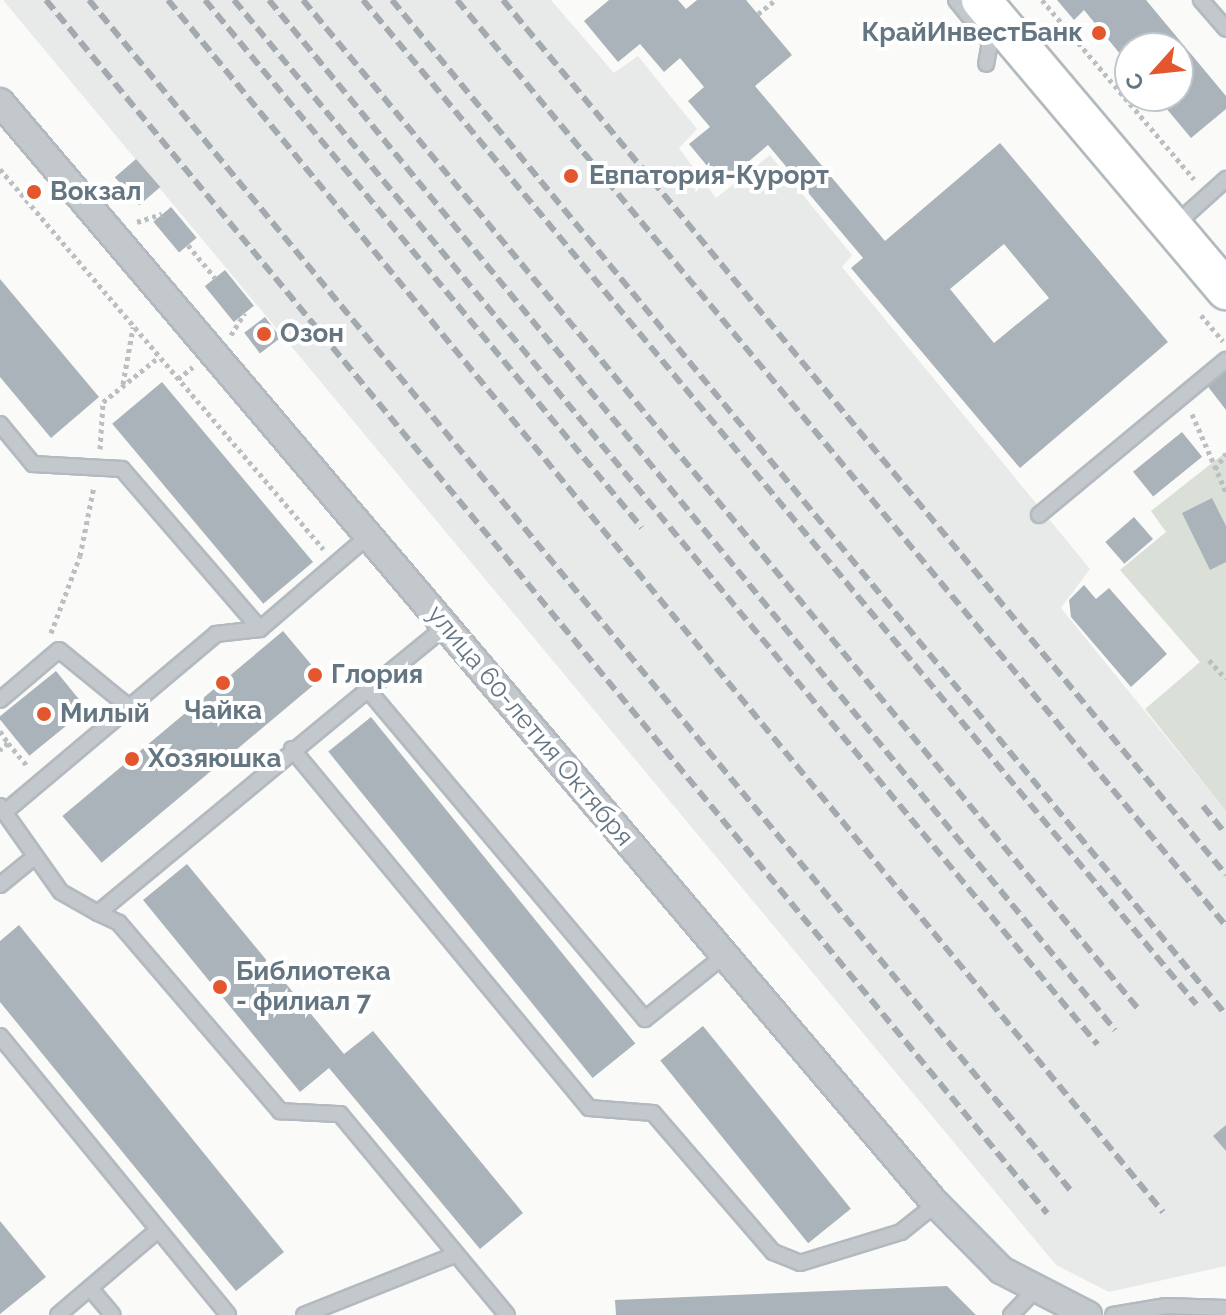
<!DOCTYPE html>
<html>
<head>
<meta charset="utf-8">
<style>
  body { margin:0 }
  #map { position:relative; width:1226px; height:1315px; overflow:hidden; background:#fafaf8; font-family:Raleway,sans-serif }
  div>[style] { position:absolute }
  .built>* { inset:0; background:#e8e9e9 }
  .green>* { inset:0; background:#dadfd7 }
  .building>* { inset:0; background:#aab3b9; transform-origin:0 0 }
  .path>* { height:5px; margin-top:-2.5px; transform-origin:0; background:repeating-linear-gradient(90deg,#bbbfc2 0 4px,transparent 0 8px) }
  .roads { filter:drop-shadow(2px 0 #b3babf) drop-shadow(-2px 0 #b3babf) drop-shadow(0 2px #b3babf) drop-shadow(0 -2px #b3babf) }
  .service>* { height:14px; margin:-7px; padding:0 7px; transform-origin:7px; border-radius:7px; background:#c3c8cc }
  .minor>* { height:26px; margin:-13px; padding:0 13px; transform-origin:13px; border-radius:13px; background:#c3c8cc }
  .secondary>* { height:38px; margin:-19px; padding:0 19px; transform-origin:19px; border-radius:19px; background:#fff }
  .rail>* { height:6px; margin-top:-3px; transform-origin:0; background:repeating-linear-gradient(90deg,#a2aab0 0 12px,transparent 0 18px) }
  .dots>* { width:22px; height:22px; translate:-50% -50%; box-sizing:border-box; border:4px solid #fff; border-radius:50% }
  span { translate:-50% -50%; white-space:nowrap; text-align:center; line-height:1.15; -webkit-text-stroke:8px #fff; paint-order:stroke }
  .poi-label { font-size:26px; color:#657683; font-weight:700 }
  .right { translate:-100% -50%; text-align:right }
  .left { translate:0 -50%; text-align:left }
  .street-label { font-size:26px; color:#657683 }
  .north { position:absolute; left:1114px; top:32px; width:80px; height:80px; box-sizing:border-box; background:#fff; border:2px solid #c1c8cd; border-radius:50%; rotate:243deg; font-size:22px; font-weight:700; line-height:32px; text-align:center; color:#657683 }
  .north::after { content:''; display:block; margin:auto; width:28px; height:36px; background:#e4572e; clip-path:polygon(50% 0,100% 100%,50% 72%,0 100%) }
</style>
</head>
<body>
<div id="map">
  <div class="built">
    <div style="clip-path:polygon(3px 0,551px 0,614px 73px,638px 56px,697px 129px,679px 148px,716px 198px,770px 155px,852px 255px,842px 267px,1090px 569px,1061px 608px,1226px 811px,1226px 1266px,1109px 1292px,1056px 1265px)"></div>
  </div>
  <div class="green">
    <div style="clip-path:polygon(1226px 452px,1226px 811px,1145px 709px,1200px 662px,1120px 570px,1166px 532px,1151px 511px)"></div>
  </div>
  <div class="building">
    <div style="clip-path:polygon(evenodd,609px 0,678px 0,686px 9px,697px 0,746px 0,792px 55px,755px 86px,885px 241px,1000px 143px,1168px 342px,1020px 468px,851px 268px,863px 258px,768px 145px,722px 184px,689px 144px,710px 127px,688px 101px,704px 87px,680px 58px,664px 72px,640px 44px,618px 62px,584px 21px,609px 0,1004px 244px,1049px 298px,994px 343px,950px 289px,1004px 244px)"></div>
    <div style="clip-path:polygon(1057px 0,1146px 0,1226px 96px,1226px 109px,1191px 138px,1156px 96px,1178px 96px,1178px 48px,1130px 48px,1130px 66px,1084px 10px,1074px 20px)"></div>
    <div style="left:136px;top:159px;width:37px;height:28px;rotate:49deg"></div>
    <div style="left:171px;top:207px;width:40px;height:23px;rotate:50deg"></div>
    <div style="left:225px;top:270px;width:46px;height:26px;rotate:51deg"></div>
    <div style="clip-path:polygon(0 279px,99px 397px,51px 438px,0 377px)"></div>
    <div style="left:265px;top:317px;width:26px;height:26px;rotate:53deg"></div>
    <div style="clip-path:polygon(1226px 368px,1226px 410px,1206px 384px)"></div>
    <div style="left:162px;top:382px;width:235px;height:65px;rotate:50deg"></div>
    <div style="left:1182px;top:432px;width:32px;height:63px;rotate:51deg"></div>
    <div style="clip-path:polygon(1212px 498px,1226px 526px,1226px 562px,1210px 570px,1182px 513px)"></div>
    <div style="left:1134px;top:517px;width:29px;height:38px;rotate:49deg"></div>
    <div style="clip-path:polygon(1084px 585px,1096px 599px,1109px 588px,1167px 654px,1131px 687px,1071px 617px,1069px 600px)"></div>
    <div style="left:283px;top:631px;width:61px;height:288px;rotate:50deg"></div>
    <div style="left:56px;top:671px;width:49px;height:74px;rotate:51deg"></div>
    <div style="left:371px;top:717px;width:420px;height:55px;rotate:51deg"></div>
    <div style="clip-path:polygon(187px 864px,344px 1054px,373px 1031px,523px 1213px,480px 1249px,329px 1068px,300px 1092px,143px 900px)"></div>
    <div style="clip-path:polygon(19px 925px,284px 1252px,236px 1291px,0 1002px,0 941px)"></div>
    <div style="left:703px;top:1026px;width:235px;height:55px;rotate:51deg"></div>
    <div style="clip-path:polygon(1226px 1125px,1226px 1151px,1213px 1136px)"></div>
    <div style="clip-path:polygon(0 1221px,46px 1277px,0 1314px)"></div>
    <div style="clip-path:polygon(947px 1286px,976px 1315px,616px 1315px,615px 1300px)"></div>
  </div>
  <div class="path">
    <div style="left:1042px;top:0;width:235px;rotate:49.7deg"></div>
    <div style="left:758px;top:14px;width:22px;rotate:-39deg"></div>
    <div style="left:0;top:169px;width:499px;rotate:49.6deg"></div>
    <div style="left:137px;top:222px;width:26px;rotate:-18deg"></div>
    <div style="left:188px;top:245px;width:43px;rotate:50.7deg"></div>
    <div style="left:1201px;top:315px;width:34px;rotate:50deg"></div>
    <div style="left:231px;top:335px;width:26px;rotate:-58deg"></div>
    <div style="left:178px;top:379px;width:19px;rotate:-39deg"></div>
    <div style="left:123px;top:384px;width:58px;rotate:-80deg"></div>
    <div style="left:1192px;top:414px;width:85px;rotate:66.4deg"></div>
    <div style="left:100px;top:449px;width:47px;rotate:-86.3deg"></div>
    <div style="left:103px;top:402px;width:72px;rotate:-38.8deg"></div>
    <div style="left:1215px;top:469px;width:19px;rotate:-55deg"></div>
    <div style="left:51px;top:633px;width:82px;rotate:-69.4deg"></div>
    <div style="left:80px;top:556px;width:71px;rotate:-78.7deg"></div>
    <div style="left:1209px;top:660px;width:25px;rotate:48deg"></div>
    <div style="left:0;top:731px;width:14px;rotate:56deg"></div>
    <div style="left:8px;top:743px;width:11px;rotate:139deg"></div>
    <div style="left:8px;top:743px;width:31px;rotate:50deg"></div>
  </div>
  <div class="roads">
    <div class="service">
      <div style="left:956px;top:0;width:54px;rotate:51deg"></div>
      <div style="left:990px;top:42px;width:22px;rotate:100deg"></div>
      <div style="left:1201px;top:0;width:38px;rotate:49deg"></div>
      <div style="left:1175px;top:225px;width:69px;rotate:-42deg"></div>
      <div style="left:0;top:424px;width:52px;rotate:50.5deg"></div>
      <div style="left:33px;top:464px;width:89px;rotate:3.2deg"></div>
      <div style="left:122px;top:469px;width:211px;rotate:49.2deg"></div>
      <div style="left:1039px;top:515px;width:243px;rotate:-39.7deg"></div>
      <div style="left:445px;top:627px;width:99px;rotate:140.7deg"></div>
      <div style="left:368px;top:690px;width:430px;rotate:49.9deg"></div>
      <div style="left:645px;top:1019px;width:102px;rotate:-38.7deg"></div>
      <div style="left:0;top:700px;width:77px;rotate:-40.3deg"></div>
      <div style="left:59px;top:650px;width:90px;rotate:39.2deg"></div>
      <div style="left:292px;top:749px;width:466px;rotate:50.4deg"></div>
      <div style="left:589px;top:1108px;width:64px;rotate:4.5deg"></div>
      <div style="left:653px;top:1113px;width:184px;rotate:49.2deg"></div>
      <div style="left:773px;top:1252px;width:29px;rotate:22deg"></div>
      <div style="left:800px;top:1263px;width:106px;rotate:-17.1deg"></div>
      <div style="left:901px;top:1232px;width:45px;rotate:-38.7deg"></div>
      <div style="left:0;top:806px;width:105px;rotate:54.7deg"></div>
      <div style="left:61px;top:892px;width:43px;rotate:29.6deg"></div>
      <div style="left:98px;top:913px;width:350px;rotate:-39.6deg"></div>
      <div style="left:6px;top:811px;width:275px;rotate:-40.1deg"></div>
      <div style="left:216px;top:634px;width:44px;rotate:-6.5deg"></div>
      <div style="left:260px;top:629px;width:143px;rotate:-40.7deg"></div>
      <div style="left:0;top:885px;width:41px;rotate:-39.1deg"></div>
      <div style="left:98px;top:913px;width:23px;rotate:25deg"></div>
      <div style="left:119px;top:923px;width:248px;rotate:49.4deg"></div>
      <div style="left:280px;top:1111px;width:60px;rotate:2.9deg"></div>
      <div style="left:340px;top:1114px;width:261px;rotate:50.3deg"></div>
      <div style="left:0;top:1036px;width:360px;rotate:50.7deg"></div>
      <div style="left:90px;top:1288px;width:35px;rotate:50deg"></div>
      <div style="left:58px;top:1315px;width:131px;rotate:-40.4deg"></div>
      <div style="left:304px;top:1315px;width:162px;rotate:-21.7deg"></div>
      <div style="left:1011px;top:1315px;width:32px;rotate:-46deg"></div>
      <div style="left:1113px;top:1315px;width:54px;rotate:-9.6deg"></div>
      <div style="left:1166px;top:1306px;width:60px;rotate:1.9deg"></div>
    </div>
    <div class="minor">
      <div style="left:0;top:102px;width:1446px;rotate:49.66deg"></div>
      <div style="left:936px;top:1204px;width:93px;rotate:45.4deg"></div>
      <div style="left:1001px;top:1270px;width:98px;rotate:27.3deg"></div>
    </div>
    <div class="secondary">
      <div style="left:981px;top:0;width:380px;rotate:49.8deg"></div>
    </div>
  </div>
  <div class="rail">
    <div style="left:46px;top:0;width:1573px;rotate:50.47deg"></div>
    <div style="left:89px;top:0;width:1544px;rotate:50.49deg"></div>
    <div style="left:168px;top:0;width:1568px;rotate:50.62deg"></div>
    <div style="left:205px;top:0;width:685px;rotate:50.39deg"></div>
    <div style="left:234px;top:0;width:1355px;rotate:50.42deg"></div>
    <div style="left:269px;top:0;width:1333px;rotate:50.6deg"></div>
    <div style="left:303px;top:0;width:1311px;rotate:50.38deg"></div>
    <div style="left:363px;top:0;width:1305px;rotate:50.32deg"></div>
    <div style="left:392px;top:0;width:1314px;rotate:50.59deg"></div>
    <div style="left:457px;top:0;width:1204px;rotate:50.29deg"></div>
    <div style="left:503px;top:0;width:1135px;rotate:50.43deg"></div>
    <div style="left:1203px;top:806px;width:36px;rotate:51deg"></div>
  </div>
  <div class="dots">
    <div style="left:1099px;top:33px;background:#e4572e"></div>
    <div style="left:571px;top:176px;background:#e4572e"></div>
    <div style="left:34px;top:192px;background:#e4572e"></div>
    <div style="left:264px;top:334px;background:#e4572e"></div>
    <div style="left:315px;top:675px;background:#e4572e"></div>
    <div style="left:223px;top:683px;background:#e4572e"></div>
    <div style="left:44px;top:714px;background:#e4572e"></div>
    <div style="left:132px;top:759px;background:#e4572e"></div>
    <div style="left:220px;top:987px;background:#e4572e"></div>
  </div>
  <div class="poi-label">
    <span class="right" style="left:1083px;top:33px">КрайИнвестБанк</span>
    <span class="left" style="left:589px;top:176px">Евпатория-Курорт</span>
    <span class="left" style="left:50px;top:192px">Вокзал</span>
    <span class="left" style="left:280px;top:334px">Озон</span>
    <span class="left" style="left:331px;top:675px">Глория</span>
    <span style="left:223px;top:711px">Чайка</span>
    <span class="left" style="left:60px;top:714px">Милый</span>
    <span class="left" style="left:148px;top:759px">Хозяюшка</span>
    <span class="left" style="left:236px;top:987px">Библиотека<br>- филиал 7</span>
  </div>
  <div class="street-label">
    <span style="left:530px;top:726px;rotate:50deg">улица 60-летия Октября</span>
  </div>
  <div class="north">С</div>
</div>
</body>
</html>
